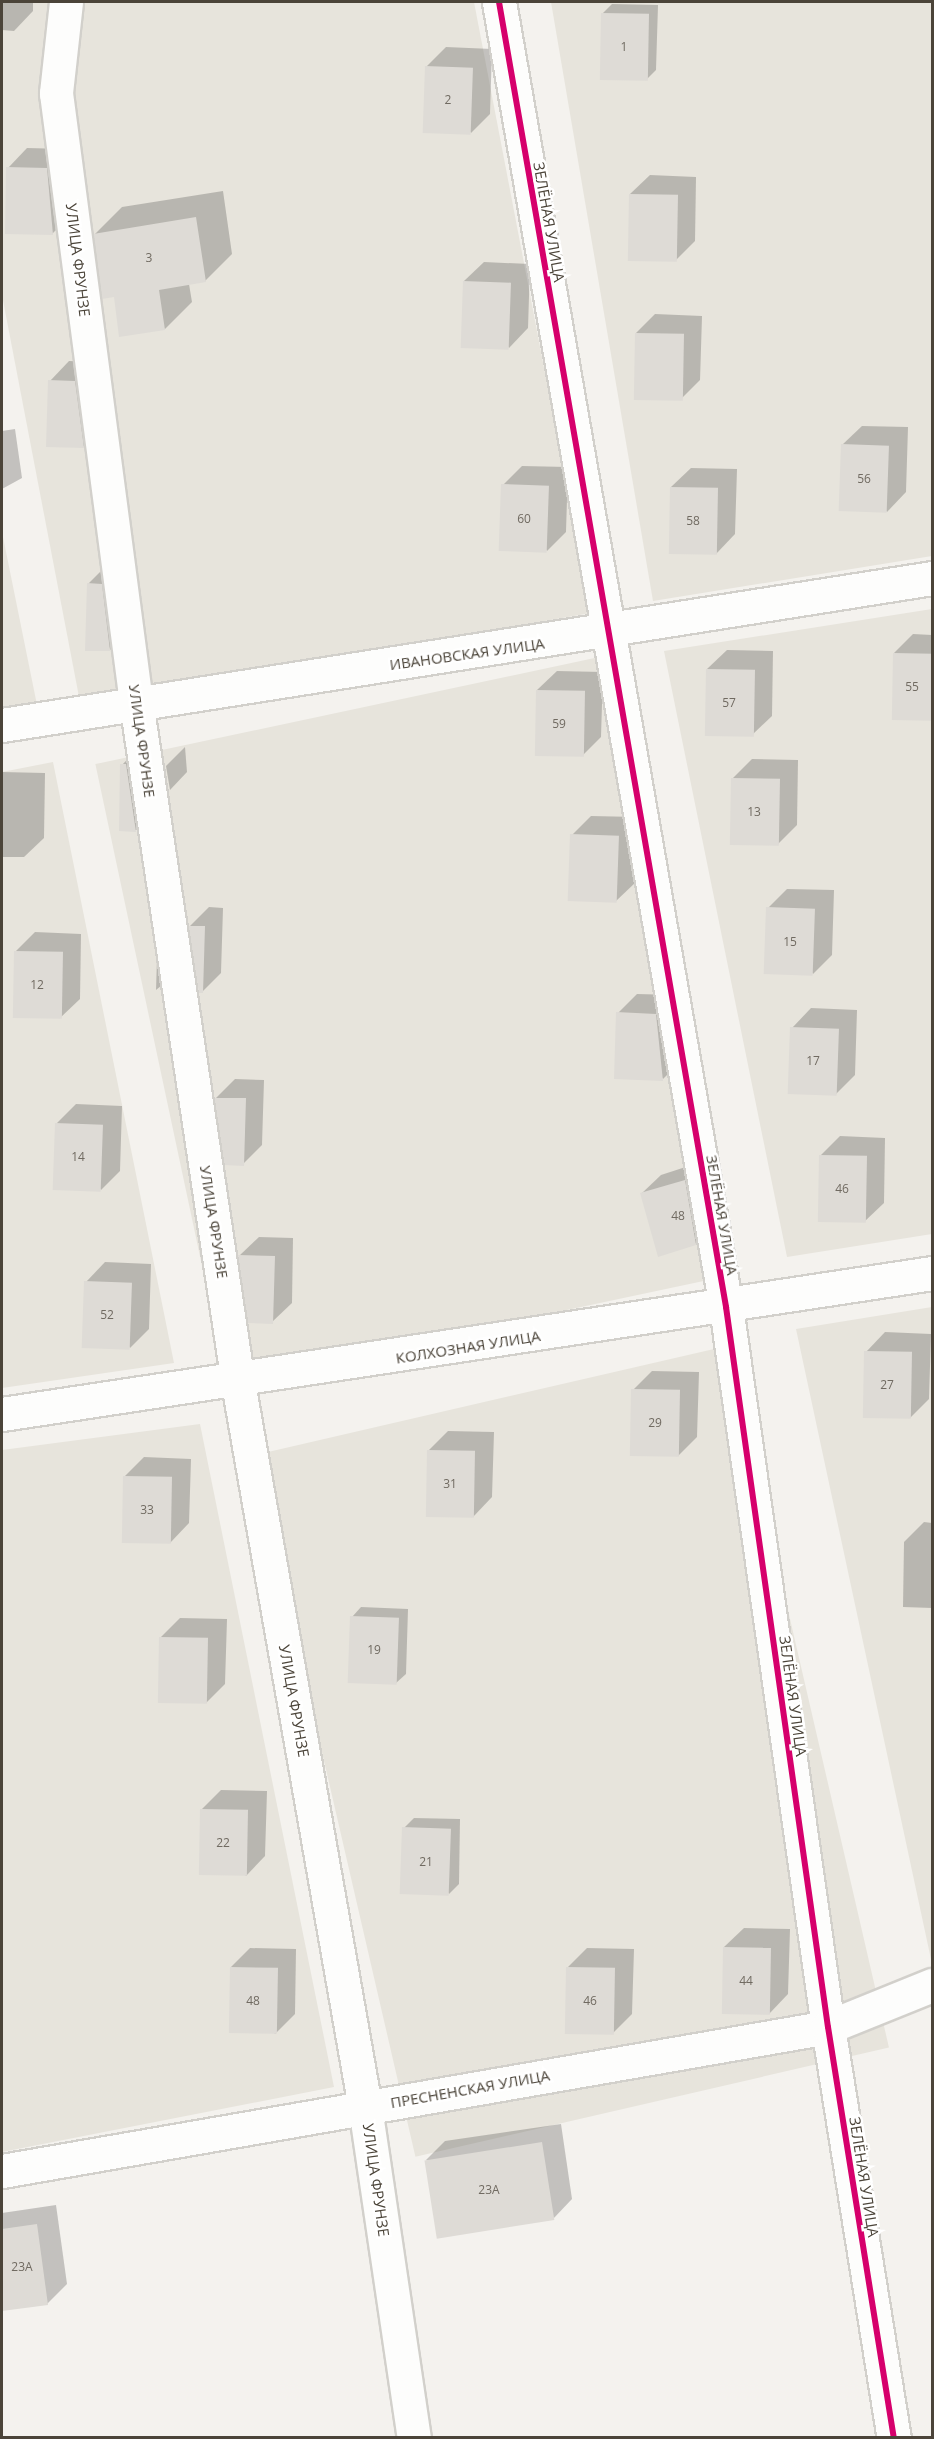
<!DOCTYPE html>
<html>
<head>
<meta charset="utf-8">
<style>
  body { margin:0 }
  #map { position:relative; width:934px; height:2439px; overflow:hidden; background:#f4f2ee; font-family:"Open Sans",sans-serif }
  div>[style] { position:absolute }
  .residential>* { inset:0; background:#e7e4dc; transform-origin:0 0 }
  .shadow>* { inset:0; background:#0003 }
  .building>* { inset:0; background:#dedbd6; transform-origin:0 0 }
  .roads { filter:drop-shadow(2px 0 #d2d0cb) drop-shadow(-2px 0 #d2d0cb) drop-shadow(0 2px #d2d0cb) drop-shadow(0 -2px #d2d0cb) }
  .street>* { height:33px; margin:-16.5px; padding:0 16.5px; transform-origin:16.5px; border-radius:16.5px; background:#fdfdfc }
  .cycleway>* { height:6px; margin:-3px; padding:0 3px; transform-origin:3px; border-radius:3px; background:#d6006c }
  span { translate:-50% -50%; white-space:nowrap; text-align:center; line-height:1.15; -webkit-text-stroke:5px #fff; paint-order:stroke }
  .number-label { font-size:12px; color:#706a61 }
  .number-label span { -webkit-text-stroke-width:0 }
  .street-label { font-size:15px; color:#4b4439 }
  .frame { position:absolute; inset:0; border:3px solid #4b4439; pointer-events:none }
</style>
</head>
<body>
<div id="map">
  <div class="residential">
    <div style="clip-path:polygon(2px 2px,474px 2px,591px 613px,80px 702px,2px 295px)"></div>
    <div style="clip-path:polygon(551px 2px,932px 2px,932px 556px,653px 601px)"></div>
    <div style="clip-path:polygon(2px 532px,37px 705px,2px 711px)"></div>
    <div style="clip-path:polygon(932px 609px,932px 1234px,787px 1257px,664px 651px)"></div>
    <div style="left:604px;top:656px;width:632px;height:520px;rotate:78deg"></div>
    <div style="clip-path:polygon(53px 762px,174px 1363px,2px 1388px,2px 772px)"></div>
    <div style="clip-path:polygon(932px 1307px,932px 1964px,796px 1329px)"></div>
    <div style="left:727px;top:1346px;width:720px;height:486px;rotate:77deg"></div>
    <div style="clip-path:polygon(200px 1424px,334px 2087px,2px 2152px,2px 1450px)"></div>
  </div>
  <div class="shadow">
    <div style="clip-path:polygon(2px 2px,33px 2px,33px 11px,14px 31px,2px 30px)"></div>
    <div style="clip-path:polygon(612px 4px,658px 5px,656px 70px,646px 80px,602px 14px)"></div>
    <div style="clip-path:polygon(446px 47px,492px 49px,490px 114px,471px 133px,426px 67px)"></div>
    <div style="clip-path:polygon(27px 148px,66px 149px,71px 215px,52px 234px,8px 168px)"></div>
    <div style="clip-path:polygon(650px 175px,696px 177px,695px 241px,675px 261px,630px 194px)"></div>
    <div style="clip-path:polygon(223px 191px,232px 254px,205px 281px,189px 284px,192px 302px,165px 329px,115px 296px,95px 234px,122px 207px)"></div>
    <div style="clip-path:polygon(484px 262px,530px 264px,528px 328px,509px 348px,464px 281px)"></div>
    <div style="clip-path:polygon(655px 314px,702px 316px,700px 380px,681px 399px,636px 333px)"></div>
    <div style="clip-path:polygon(69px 361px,94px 362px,102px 427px,83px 447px,50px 381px)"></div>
    <div style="clip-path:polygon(862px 426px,908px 427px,906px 492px,887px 512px,842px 445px)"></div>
    <div style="clip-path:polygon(15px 429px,22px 478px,2px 489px,2px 431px)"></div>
    <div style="clip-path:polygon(522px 466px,568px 467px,566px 532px,547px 551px,503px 485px)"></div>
    <div style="clip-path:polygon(691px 468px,737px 469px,735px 534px,716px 554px,671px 487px)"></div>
    <div style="clip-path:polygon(107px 565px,129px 630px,110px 650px,88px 584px)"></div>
    <div style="clip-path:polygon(913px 634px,932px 635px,932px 720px,894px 653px)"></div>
    <div style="clip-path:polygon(727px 650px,773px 651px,772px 716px,752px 735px,707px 669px)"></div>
    <div style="clip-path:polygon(557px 671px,603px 672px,601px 737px,582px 756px,537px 690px)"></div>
    <div style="clip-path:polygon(141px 745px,155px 811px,136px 830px,120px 830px,122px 765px)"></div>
    <div style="clip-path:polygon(185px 747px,187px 772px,170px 790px,166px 766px)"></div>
    <div style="clip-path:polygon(752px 759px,798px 760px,797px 825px,777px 845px,732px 779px)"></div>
    <div style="clip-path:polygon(2px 772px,45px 773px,44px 838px,24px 857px,2px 857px)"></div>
    <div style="clip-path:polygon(591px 816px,637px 817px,636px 882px,616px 901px,572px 835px)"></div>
    <div style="clip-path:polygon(787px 889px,834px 890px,832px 955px,813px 974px,768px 908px)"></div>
    <div style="clip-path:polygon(209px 907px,223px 908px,221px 973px,202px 992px,190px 926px)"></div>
    <div style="clip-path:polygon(35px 932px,81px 934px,80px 999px,60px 1018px,15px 952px)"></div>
    <div style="clip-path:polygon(175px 941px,179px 971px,156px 990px,157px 959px)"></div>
    <div style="clip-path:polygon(637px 994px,675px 995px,682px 1060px,663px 1079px,618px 1013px)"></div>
    <div style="clip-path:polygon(811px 1008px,857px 1010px,855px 1075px,836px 1094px,792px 1028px)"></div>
    <div style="clip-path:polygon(235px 1079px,264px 1080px,262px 1145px,243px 1164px,216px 1098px)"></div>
    <div style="clip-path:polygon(76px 1104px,122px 1106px,120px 1171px,101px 1190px,56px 1124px)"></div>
    <div style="clip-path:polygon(840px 1136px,885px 1138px,884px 1203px,864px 1222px,820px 1156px)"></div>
    <div style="clip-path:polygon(704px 1161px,715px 1224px,695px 1244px,641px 1194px,661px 1175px)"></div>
    <div style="clip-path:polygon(259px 1237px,293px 1238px,292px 1303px,272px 1322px,239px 1256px)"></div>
    <div style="clip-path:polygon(105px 1262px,151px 1264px,149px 1329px,130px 1348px,86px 1282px)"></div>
    <div style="clip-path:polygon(885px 1332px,931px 1334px,929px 1399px,910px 1418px,866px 1352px)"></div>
    <div style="clip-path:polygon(652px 1371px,699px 1372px,697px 1437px,678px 1456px,633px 1390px)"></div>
    <div style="clip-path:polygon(448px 1431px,494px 1432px,492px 1497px,473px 1517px,429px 1450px)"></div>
    <div style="clip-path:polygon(144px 1457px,191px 1459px,189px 1523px,170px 1543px,125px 1476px)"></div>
    <div style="clip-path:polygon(924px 1522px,932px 1523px,932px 1608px,903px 1607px,904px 1542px)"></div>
    <div style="clip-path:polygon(361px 1607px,408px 1609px,406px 1674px,396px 1683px,352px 1617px)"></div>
    <div style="clip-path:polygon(180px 1618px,227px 1619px,225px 1684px,206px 1703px,161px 1637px)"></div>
    <div style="clip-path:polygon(221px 1790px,267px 1791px,265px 1856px,246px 1876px,202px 1809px)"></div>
    <div style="clip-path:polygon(414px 1818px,460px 1819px,459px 1884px,449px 1894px,404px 1828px)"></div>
    <div style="clip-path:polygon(744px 1928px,790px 1929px,788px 1994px,769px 2014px,724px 1947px)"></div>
    <div style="clip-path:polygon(250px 1948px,296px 1949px,295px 2014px,275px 2034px,231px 1967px)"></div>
    <div style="clip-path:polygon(587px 1948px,634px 1949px,632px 2014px,613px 2033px,568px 1967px)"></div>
    <div style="clip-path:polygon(561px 2124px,572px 2199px,553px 2219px,426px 2160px,445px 2141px)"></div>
    <div style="clip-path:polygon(56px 2205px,67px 2284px,47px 2304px,2px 2309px,2px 2213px)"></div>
  </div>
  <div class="building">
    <div style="left:601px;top:13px;width:48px;height:67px;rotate:1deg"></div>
    <div style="left:425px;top:66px;width:48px;height:67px;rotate:2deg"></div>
    <div style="clip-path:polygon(6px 167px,47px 168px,53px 235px,5px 234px)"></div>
    <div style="left:629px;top:194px;width:49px;height:67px;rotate:1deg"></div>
    <div style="clip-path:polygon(196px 217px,206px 282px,159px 290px,165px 330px,119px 337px,114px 297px,102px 299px,93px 234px)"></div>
    <div style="left:463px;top:281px;width:48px;height:67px;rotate:2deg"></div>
    <div style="left:635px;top:333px;width:49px;height:67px;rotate:1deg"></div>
    <div style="clip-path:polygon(48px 380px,75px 381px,84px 448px,46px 447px)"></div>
    <div style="left:841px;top:444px;width:48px;height:67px;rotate:2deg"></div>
    <div style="left:501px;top:484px;width:48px;height:67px;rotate:2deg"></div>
    <div style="left:670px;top:487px;width:48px;height:67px;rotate:1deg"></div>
    <div style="clip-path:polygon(87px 583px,102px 584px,110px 651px,85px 651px)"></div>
    <div style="left:893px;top:653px;width:40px;height:67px;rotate:1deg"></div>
    <div style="left:706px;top:669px;width:49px;height:67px;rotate:1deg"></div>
    <div style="left:536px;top:690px;width:49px;height:66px;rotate:1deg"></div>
    <div style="clip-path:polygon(120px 764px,126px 764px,136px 832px,119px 831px)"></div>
    <div style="left:731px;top:778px;width:49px;height:67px;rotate:1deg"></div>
    <div style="left:570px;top:834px;width:49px;height:67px;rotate:2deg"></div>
    <div style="left:766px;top:907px;width:49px;height:67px;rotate:2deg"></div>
    <div style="clip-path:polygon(188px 926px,205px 926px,203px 993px,199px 993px)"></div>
    <div style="left:14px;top:951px;width:49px;height:67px;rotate:1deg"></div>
    <div style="clip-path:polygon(616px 1012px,656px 1014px,663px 1081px,614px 1079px)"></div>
    <div style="left:790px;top:1027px;width:49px;height:67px;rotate:2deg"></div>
    <div style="clip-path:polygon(214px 1098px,246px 1098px,244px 1166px,224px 1165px)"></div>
    <div style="left:55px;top:1123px;width:48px;height:67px;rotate:2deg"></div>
    <div style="left:819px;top:1155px;width:48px;height:67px;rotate:1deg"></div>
    <div style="clip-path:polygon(685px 1180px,696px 1245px,658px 1257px,640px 1193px)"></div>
    <div style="clip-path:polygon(238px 1255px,275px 1256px,273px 1324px,248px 1323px)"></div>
    <div style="left:84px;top:1281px;width:48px;height:67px;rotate:2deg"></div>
    <div style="left:864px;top:1351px;width:48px;height:67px;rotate:1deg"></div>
    <div style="left:631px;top:1389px;width:49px;height:67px;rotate:1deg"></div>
    <div style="left:427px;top:1450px;width:48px;height:67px;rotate:1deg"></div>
    <div style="left:123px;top:1476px;width:49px;height:67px;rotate:1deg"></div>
    <div style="left:350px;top:1616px;width:49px;height:67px;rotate:2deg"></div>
    <div style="left:159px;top:1637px;width:49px;height:66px;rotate:1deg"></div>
    <div style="left:200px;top:1809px;width:48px;height:66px;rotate:1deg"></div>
    <div style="left:402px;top:1827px;width:49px;height:67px;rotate:2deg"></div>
    <div style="left:723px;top:1947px;width:48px;height:67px;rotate:1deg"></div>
    <div style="left:230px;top:1967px;width:48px;height:66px;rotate:1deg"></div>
    <div style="left:566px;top:1967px;width:49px;height:67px;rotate:1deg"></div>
    <div style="left:542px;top:2142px;width:79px;height:119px;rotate:81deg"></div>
    <div style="clip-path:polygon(37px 2224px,48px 2305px,2px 2311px,2px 2229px)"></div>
  </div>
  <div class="roads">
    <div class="street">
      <div style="left:66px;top:2px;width:92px;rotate:96.3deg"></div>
      <div style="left:56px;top:93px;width:614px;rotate:82.52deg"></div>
      <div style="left:136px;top:702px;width:689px;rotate:81.48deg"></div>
      <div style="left:238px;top:1383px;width:735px;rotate:80.05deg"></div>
      <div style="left:365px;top:2107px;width:335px;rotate:81.6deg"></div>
      <div style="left:499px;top:2px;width:1325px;rotate:80.13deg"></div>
      <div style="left:726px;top:1307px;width:727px;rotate:81.94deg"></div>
      <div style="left:828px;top:2027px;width:416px;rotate:80.9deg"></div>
      <div style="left:2px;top:725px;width:942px;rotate:-8.98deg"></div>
      <div style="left:2px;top:1414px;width:941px;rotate:-8.62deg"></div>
      <div style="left:2px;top:2171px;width:838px;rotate:-9.89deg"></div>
      <div style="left:828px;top:2027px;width:112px;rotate:-22deg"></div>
    </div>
  </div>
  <div class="cycleway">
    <div style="left:499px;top:2px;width:1325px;rotate:80.13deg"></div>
    <div style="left:726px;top:1307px;width:727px;rotate:81.94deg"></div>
    <div style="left:828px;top:2027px;width:416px;rotate:80.9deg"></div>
  </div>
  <div class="number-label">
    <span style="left:624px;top:47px">1</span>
    <span style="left:448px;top:100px">2</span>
    <span style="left:149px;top:258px">3</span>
    <span style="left:864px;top:479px">56</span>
    <span style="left:524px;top:519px">60</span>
    <span style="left:693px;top:521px">58</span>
    <span style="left:912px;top:687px">55</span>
    <span style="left:729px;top:703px">57</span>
    <span style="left:559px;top:724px">59</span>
    <span style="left:754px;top:812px">13</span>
    <span style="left:790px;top:942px">15</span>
    <span style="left:37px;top:985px">12</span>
    <span style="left:813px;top:1061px">17</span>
    <span style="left:78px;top:1157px">14</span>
    <span style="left:842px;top:1189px">46</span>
    <span style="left:678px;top:1216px">48</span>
    <span style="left:107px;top:1315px">52</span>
    <span style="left:887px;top:1385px">27</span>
    <span style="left:655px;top:1423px">29</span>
    <span style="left:450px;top:1484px">31</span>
    <span style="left:147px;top:1510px">33</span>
    <span style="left:374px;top:1650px">19</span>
    <span style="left:223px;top:1843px">22</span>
    <span style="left:426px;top:1862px">21</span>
    <span style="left:746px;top:1981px">44</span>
    <span style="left:253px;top:2001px">48</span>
    <span style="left:590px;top:2001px">46</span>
    <span style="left:489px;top:2190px">23А</span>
    <span style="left:22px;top:2267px">23А</span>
  </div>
  <div class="street-label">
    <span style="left:549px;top:222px;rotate:80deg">ЗЕЛЁНАЯ УЛИЦА</span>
    <span style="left:78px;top:260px;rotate:83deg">УЛИЦА ФРУНЗЕ</span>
    <span style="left:467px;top:654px;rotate:-8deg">ИВАНОВСКАЯ УЛИЦА</span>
    <span style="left:142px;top:741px;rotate:82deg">УЛИЦА ФРУНЗЕ</span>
    <span style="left:722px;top:1215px;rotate:80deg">ЗЕЛЁНАЯ УЛИЦА</span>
    <span style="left:214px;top:1222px;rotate:81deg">УЛИЦА ФРУНЗЕ</span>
    <span style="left:468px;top:1347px;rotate:-9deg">КОЛХОЗНАЯ УЛИЦА</span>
    <span style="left:793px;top:1696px;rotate:82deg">ЗЕЛЁНАЯ УЛИЦА</span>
    <span style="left:294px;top:1701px;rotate:80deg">УЛИЦА ФРУНЗЕ</span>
    <span style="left:470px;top:2089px;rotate:-10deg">ПРЕСНЕНСКАЯ УЛИЦА</span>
    <span style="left:864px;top:2177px;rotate:81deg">ЗЕЛЁНАЯ УЛИЦА</span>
    <span style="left:376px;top:2180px;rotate:82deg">УЛИЦА ФРУНЗЕ</span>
  </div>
  <div class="frame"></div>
</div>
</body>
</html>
